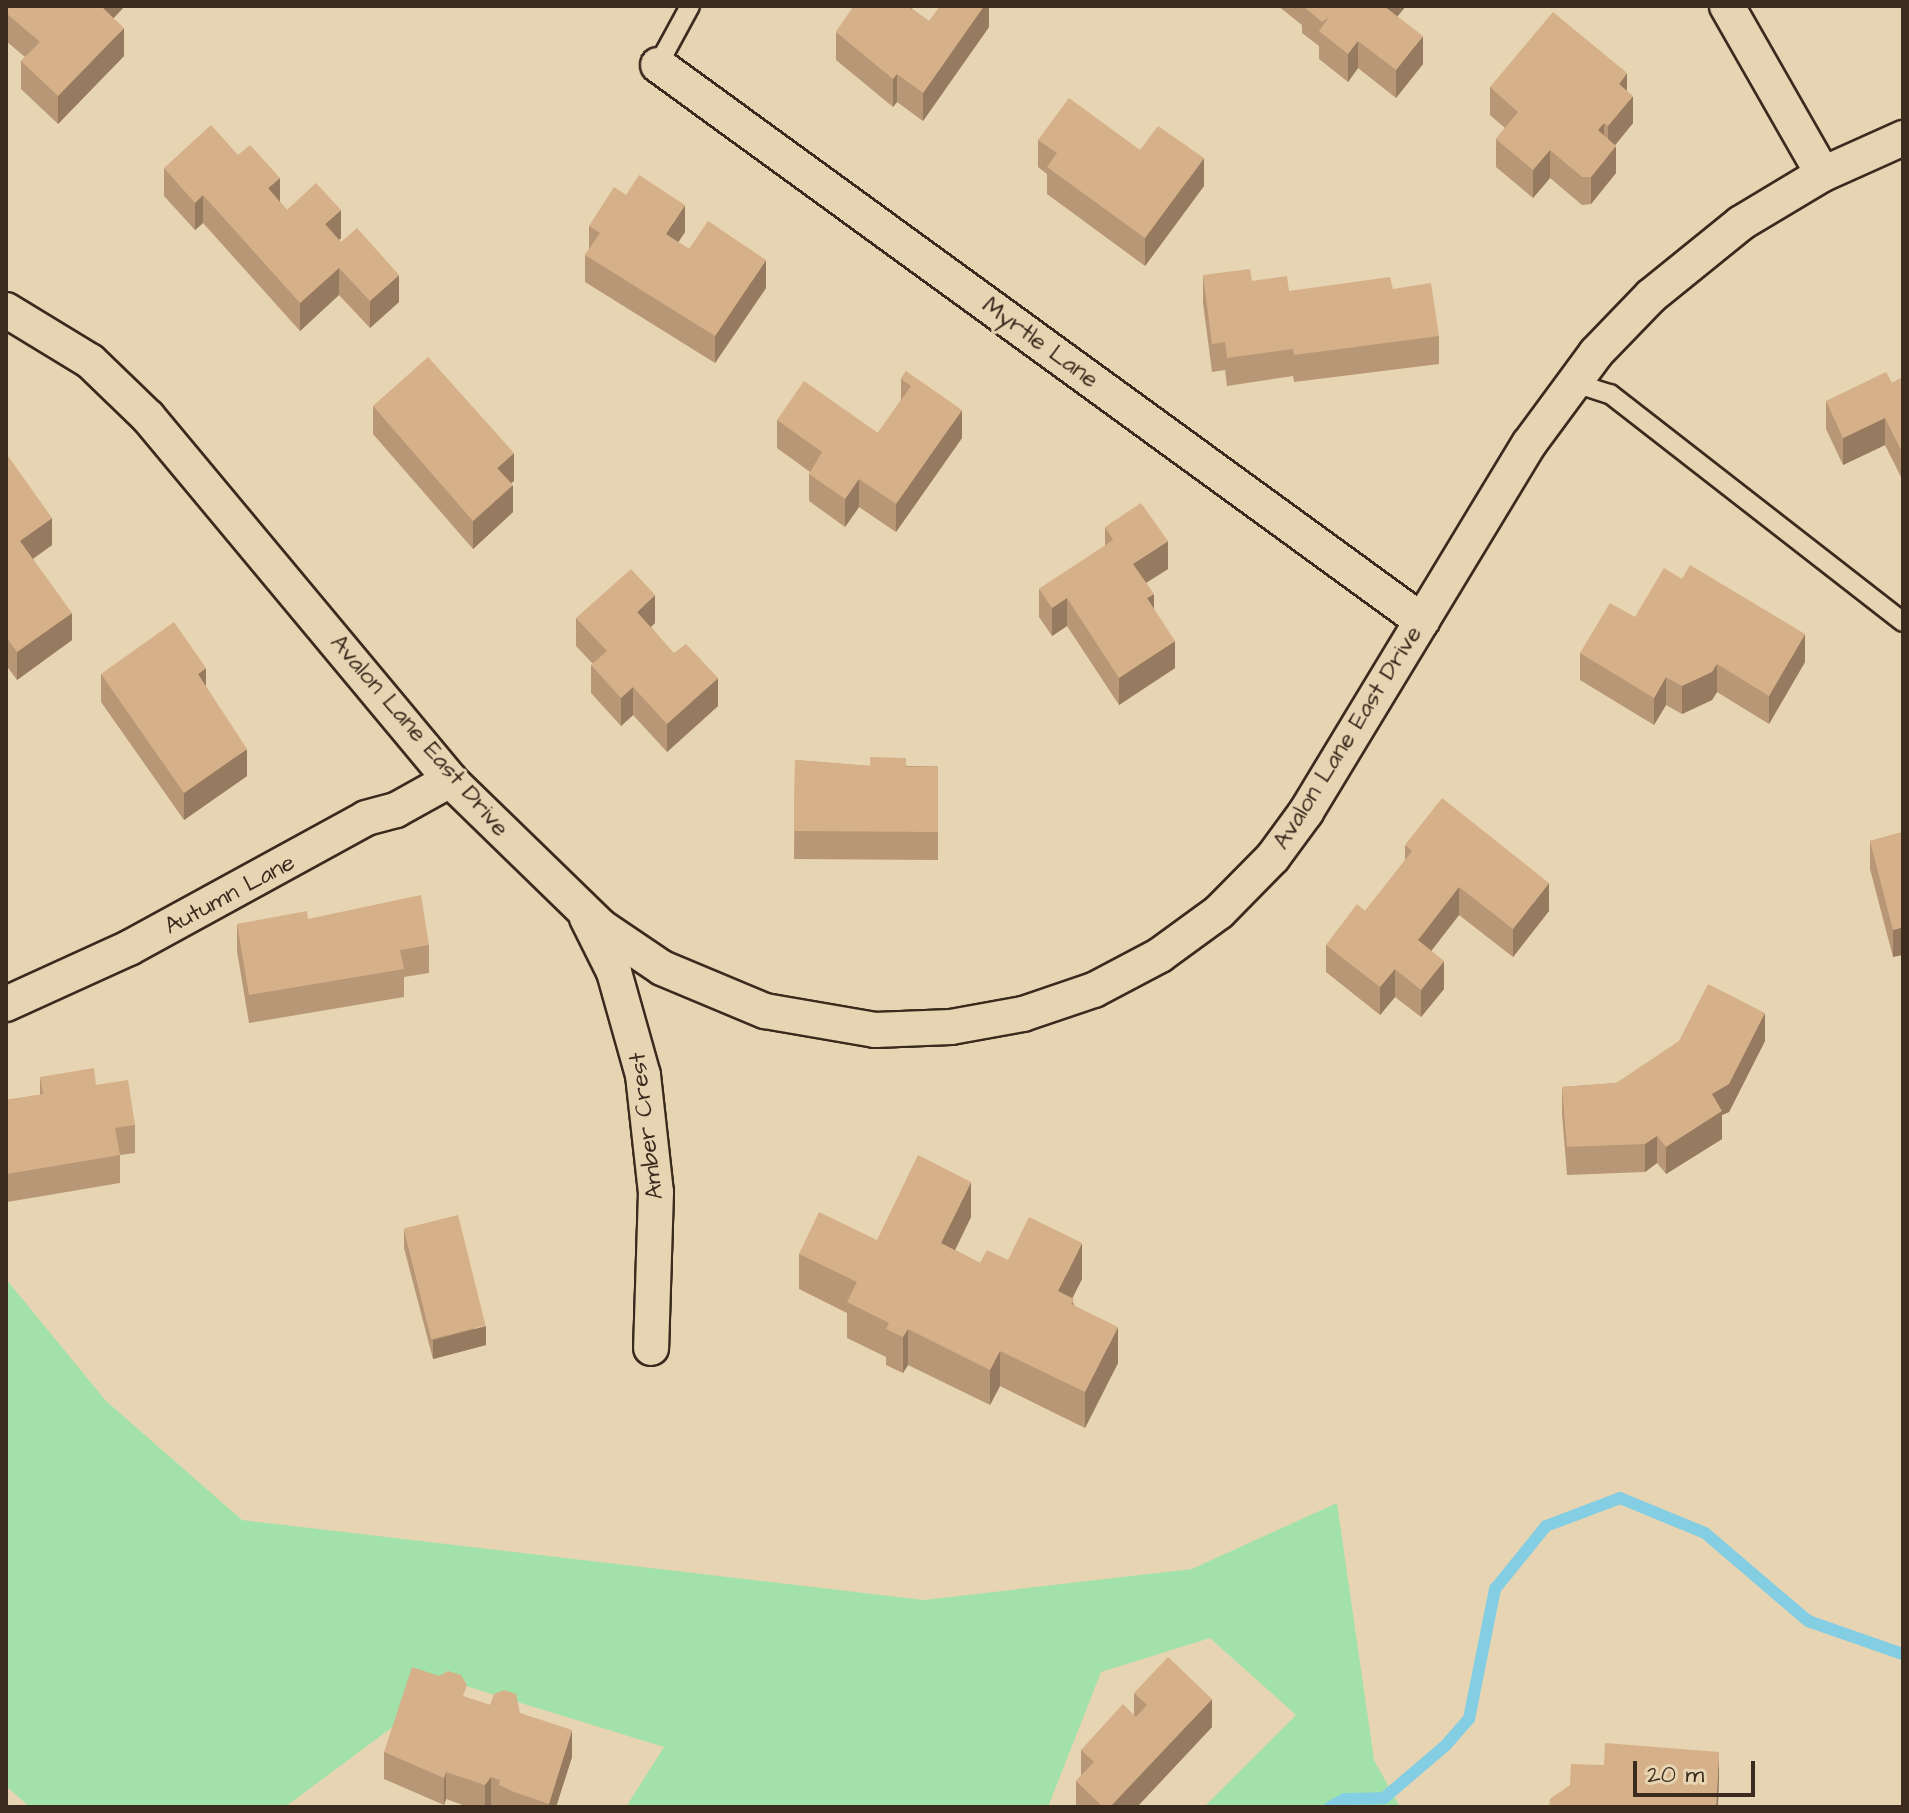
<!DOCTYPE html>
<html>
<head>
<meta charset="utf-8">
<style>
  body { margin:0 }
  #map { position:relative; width:1909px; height:1813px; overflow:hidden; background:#e7d4b2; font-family:"Architects Daughter",sans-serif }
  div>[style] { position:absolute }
  .green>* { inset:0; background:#a2e2aa }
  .stream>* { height:12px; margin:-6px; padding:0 6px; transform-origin:6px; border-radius:6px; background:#84cee4 }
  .roads { filter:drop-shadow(2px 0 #3b2a1e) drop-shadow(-2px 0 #3b2a1e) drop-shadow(0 2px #3b2a1e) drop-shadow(0 -2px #3b2a1e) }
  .service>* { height:18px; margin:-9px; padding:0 9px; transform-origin:9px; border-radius:9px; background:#e7d4b2 }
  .minor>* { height:34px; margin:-17px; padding:0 17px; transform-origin:17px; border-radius:17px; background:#e7d4b2 }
  .wall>* { inset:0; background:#b89776 }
  .shaded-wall>* { inset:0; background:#967b60; transform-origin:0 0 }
  .building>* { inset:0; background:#d6b089; transform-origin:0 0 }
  span { translate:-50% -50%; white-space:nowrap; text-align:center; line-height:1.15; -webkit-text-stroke:6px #e7d4b2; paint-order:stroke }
  .street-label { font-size:24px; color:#3b2a1e }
  .frame { position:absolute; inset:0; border:8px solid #3b2a1e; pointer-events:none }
  .scale { position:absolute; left:1633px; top:1761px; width:122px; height:36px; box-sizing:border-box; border:4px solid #3b2a1e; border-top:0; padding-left:10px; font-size:24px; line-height:28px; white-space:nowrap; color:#3b2a1e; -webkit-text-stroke:6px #e7d4b2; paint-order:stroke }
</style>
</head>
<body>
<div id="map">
  <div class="green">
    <div style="clip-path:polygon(6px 1279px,106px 1401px,242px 1520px,924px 1600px,1192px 1569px,1337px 1503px,1374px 1760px,1400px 1807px,1204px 1807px,1296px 1715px,1210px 1638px,1101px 1672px,1048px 1807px,626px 1807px,664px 1747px,453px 1682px,285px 1807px,30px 1807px,6px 1786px)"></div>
  </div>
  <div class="stream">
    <div style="left:1330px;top:1807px;width:17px;rotate:-28deg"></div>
    <div style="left:1345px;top:1799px;width:39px;rotate:-1deg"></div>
    <div style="left:1384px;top:1798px;width:82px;rotate:-40.5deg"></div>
    <div style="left:1446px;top:1745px;width:35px;rotate:-49deg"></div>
    <div style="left:1469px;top:1719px;width:133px;rotate:-78.7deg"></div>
    <div style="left:1495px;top:1589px;width:81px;rotate:-51deg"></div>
    <div style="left:1546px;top:1526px;width:79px;rotate:-20.7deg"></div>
    <div style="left:1620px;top:1498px;width:92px;rotate:22.4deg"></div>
    <div style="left:1705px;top:1533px;width:135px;rotate:40.5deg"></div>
    <div style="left:1808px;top:1621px;width:101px;rotate:19.2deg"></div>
  </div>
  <div class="roads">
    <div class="service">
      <div style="left:658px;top:65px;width:67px;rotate:-61.5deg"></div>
      <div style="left:1572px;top:382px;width:40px;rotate:18deg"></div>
      <div style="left:1610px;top:394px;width:371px;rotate:37.9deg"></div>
    </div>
    <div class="minor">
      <div style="left:1727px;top:6px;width:193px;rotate:60.3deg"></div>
      <div style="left:658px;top:65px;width:945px;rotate:36.05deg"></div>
      <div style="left:6px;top:310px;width:98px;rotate:31.3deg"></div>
      <div style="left:90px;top:361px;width:81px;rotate:44deg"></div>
      <div style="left:148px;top:417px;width:472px;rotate:50.2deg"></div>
      <div style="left:450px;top:780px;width:209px;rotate:44.2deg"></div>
      <div style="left:600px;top:926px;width:75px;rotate:34.1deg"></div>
      <div style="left:662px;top:968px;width:112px;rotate:22.7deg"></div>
      <div style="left:765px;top:1011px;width:112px;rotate:9.8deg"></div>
      <div style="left:875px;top:1030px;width:76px;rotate:-2.3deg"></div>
      <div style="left:951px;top:1027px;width:73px;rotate:-10.2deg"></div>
      <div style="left:1023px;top:1014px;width:75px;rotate:-18.7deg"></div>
      <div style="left:1094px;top:990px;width:75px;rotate:-27.9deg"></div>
      <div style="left:1160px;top:955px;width:73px;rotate:-36.1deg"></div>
      <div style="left:1219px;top:912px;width:77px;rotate:-45.5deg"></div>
      <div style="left:1273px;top:857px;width:56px;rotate:-53.7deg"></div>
      <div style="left:1306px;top:812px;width:430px;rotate:-58.8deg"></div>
      <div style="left:1529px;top:444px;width:113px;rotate:-53.6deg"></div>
      <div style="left:1596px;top:353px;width:79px;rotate:-46deg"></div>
      <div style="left:1651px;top:296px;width:116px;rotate:-39deg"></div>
      <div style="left:1741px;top:223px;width:96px;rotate:-30.9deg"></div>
      <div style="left:1823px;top:174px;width:88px;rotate:-24.2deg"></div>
      <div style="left:587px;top:918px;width:60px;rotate:63.4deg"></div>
      <div style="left:614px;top:972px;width:107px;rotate:74.3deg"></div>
      <div style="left:643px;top:1075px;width:118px;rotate:83.7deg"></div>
      <div style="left:656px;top:1192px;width:156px;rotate:91.8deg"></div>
      <div style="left:6px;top:1004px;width:135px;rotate:-24.5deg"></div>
      <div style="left:129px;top:948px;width:270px;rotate:-28.7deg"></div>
      <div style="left:366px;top:818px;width:31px;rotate:-15deg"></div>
      <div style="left:396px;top:810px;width:62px;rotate:-29.1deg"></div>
    </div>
  </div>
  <div class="wall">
    <div style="clip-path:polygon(6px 6px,123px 6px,123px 8px,113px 18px,124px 56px,58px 124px,21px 89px,21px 61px,25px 57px,6px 41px)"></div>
    <div style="clip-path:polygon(854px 6px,914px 6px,912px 9px,929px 21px,989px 6px,989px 27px,923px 121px,897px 102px,893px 107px,836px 60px,836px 32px)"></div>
    <div style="clip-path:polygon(1278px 6px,1406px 6px,1397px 16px,1423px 64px,1396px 98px,1358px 68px,1348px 82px,1319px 59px,1319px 46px,1302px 33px,1302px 25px)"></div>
    <div style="clip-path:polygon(1490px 87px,1627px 91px,1633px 123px,1615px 145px,1616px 173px,1591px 204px,1582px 205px,1550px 178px,1533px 198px,1496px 167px,1496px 139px,1505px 128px,1490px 115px)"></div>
    <div style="clip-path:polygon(1038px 140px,1140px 150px,1204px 186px,1145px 266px,1047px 194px,1047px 174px,1038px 167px)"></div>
    <div style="clip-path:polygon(164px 168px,280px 202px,287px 210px,341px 238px,339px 240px,399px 302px,370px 328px,339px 295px,300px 331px,203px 223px,195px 230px,164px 196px)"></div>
    <div style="clip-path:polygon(626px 195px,685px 232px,678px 242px,689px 249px,766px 288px,715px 363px,585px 282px,585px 255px,589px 249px,589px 226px)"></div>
    <div style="clip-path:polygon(1203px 275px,1289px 291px,1393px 289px,1439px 336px,1439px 364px,1294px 382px,1293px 376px,1227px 386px,1225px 370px,1212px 372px,1203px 303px)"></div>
    <div style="clip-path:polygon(906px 371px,962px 438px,896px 532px,859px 507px,845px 527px,809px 501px,809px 474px,810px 472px,777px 448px,777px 420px,878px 433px,901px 400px,901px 379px)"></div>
    <div style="clip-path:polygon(1903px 377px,1902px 479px,1885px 445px,1843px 465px,1826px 429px,1826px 401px,1892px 383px)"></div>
    <div style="clip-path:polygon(373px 406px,514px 481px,511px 483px,513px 512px,473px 549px,373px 434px)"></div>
    <div style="clip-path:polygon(6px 457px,52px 545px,33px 559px,72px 640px,17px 680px,6px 665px)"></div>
    <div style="clip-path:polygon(1105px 527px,1168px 569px,1146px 583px,1154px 609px,1175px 668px,1119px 705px,1067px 626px,1052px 636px,1039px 617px,1039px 589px,1105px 546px)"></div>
    <div style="clip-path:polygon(1635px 617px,1805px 662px,1769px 724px,1717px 692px,1712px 700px,1682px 714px,1666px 705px,1654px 725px,1580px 680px,1580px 653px)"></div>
    <div style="clip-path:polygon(576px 618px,655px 623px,651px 627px,718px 706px,667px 752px,633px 715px,621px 726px,591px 693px,591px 665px,593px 664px,576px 646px)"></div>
    <div style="clip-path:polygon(101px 674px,206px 687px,247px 776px,184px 820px,101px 702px)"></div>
    <div style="clip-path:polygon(795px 760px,870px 766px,938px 766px,938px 860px,794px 859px)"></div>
    <div style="clip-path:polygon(1903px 832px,1893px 957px,1870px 869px,1870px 841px)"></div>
    <div style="clip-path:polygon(1405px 845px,1549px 911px,1513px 957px,1459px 915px,1431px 951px,1444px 989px,1421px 1017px,1395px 997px,1380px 1015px,1326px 972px,1326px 945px,1365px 911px,1405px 861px)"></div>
    <div style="clip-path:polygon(308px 919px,429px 945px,429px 973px,404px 977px,404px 997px,249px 1023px,237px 951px,237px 924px)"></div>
    <div style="clip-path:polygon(1765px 1041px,1729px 1112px,1722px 1115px,1722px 1139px,1666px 1174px,1657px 1163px,1645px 1172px,1567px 1175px,1562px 1114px,1562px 1087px,1616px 1083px)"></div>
    <div style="clip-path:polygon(40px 1077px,96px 1085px,135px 1125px,135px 1153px,120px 1155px,120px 1183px,7px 1202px,6px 1194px,6px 1100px,40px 1095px)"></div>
    <div style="clip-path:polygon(971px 1217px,955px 1250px,980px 1263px,1008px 1260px,1082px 1279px,1072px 1298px,1074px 1305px,1118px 1363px,1085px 1428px,1000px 1386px,990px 1405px,908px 1365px,903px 1373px,886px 1365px,886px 1357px,847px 1338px,847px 1313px,799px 1289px,799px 1254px,877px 1240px)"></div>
    <div style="clip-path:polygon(404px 1229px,486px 1345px,433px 1359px,404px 1248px)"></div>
    <div style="clip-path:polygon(1134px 1693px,1212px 1727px,1137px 1807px,1076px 1807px,1076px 1781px,1081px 1776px,1081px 1750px,1134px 1715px)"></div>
    <div style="clip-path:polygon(467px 1698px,490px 1705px,520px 1713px,572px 1757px,556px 1807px,499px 1807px,491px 1805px,490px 1807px,468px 1807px,446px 1799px,444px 1805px,384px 1779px,384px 1752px)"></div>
  </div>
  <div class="shaded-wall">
    <div style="clip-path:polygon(100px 6px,123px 6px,123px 8px,100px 33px)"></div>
    <div style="clip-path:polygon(984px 6px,989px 6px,989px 27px,923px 121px,923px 93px)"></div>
    <div style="clip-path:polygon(1384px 6px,1406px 6px,1384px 33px)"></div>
    <div style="clip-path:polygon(124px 28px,124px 56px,58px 124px,58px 96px)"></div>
    <div style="clip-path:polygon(1423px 36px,1423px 64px,1396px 98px,1396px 70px)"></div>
    <div style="clip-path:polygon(1358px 41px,1358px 68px,1348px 82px,1348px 54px)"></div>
    <div style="clip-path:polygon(1627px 73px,1627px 101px,1619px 84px)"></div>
    <div style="clip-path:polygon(897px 74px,897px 102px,893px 107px,893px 79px)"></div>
    <div style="clip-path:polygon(1633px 96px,1633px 123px,1608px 154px,1608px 126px)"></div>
    <div style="clip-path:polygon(1604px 123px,1604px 150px,1598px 130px)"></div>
    <div style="clip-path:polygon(1616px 146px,1616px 173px,1591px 204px,1591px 177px)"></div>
    <div style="clip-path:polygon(1550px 150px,1550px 178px,1533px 198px,1533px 170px)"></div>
    <div style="clip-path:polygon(1204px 158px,1204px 186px,1145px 266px,1145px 238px)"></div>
    <div style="clip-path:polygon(280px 178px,280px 205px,268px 188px)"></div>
    <div style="clip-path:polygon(203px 195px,203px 223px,195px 230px,195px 203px)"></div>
    <div style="clip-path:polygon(685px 205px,685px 232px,666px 261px,666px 234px)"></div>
    <div style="clip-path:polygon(341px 210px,341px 238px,325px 252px,325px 224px)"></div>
    <div style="clip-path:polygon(766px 260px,766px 288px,715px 363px,715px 336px)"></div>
    <div style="clip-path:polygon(339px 268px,339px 295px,300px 331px,300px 303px)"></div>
    <div style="clip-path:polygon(399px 275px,399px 302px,370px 328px,370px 301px)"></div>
    <div style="clip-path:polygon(962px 410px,962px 438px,896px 532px,896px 504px)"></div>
    <div style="clip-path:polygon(1885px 418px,1885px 445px,1843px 465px,1843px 438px)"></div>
    <div style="left:1903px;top:451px;width:28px;height:1px;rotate:90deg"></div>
    <div style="clip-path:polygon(514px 453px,514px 481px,497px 495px,497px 468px)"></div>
    <div style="clip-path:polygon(859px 479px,859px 507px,845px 527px,845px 499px)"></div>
    <div style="clip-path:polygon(513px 485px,513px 512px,473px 549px,473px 521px)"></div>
    <div style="clip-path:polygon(52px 518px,52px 545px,20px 568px,20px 541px)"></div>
    <div style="clip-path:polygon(1168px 541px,1168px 569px,1133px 591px,1133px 564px)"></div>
    <div style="clip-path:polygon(1154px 594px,1154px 622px,1147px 598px)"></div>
    <div style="clip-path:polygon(655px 595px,655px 623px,637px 639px,637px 612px)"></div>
    <div style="clip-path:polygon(1067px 598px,1067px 626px,1052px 636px,1052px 608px)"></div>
    <div style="clip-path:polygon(72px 613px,72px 640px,17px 680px,17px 652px)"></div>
    <div style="clip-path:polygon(1805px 634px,1805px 662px,1769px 724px,1769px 696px)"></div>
    <div style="clip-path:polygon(1175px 641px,1175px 668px,1119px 705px,1119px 678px)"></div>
    <div style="clip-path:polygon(1717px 664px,1717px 692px,1712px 700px,1682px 714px,1682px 686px)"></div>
    <div style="clip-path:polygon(206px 668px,206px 695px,198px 674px)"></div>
    <div style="clip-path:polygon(1666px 677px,1666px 705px,1654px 725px,1654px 698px)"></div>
    <div style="clip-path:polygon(718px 678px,718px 706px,667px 752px,667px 724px)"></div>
    <div style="clip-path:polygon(633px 687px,633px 715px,621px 726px,621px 698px)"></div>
    <div style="clip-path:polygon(247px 749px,247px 776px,184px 820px,184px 793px)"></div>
    <div style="clip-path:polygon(1549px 883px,1549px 911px,1513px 957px,1513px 929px)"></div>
    <div style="clip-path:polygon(1459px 887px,1459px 915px,1418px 968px,1418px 940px)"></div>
    <div style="clip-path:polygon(1903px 927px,1903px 955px,1893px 957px,1893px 930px)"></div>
    <div style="clip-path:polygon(1444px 961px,1444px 989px,1421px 1017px,1421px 990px)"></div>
    <div style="clip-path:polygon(1395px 969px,1395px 997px,1380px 1015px,1380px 987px)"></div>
    <div style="clip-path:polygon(1765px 1013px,1765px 1041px,1729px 1112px,1722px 1115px,1722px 1139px,1666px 1174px,1666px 1147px,1712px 1094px)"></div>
    <div style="clip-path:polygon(1657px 1136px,1657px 1163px,1645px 1172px,1645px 1144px)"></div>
    <div style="clip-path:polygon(971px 1182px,971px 1217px,941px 1279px,941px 1243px)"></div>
    <div style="clip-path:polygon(1082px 1243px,1082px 1279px,1058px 1327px,1058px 1291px)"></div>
    <div style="clip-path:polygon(486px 1326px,486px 1345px,433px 1359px,433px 1340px)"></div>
    <div style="clip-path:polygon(1118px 1327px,1118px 1363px,1085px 1428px,1085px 1392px)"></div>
    <div style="clip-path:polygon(908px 1329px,908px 1365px,903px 1373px,903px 1337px)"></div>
    <div style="clip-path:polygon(1000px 1351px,1000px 1386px,990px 1405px,990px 1370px)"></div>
    <div style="clip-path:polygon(1212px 1699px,1212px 1727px,1137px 1807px,1110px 1807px)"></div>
    <div style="clip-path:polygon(572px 1730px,572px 1757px,556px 1807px,549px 1807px,549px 1804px)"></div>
    <div style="clip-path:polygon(1719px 1752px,1719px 1780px,1718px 1807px,1716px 1807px)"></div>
    <div style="clip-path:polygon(446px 1772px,446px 1799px,444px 1805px,444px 1778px)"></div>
    <div style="clip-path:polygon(491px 1777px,491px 1805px,490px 1807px,485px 1807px,485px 1785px)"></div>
  </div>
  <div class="building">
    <div style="clip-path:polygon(6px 6px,101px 6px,124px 28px,58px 96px,21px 61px,40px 42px,6px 13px)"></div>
    <div style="clip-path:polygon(854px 6px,907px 6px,929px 21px,940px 6px,984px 6px,923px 93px,897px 74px,893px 79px,836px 32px)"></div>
    <div style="clip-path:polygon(1303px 6px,1384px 6px,1423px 36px,1396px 70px,1358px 41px,1348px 54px,1319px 31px,1329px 17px,1322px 22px)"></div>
    <div style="clip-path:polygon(1553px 12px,1627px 73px,1619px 84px,1633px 96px,1608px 126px,1604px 123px,1598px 130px,1616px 146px,1591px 177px,1582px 177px,1550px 150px,1533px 170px,1496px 139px,1518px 112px,1490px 87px)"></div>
    <div style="clip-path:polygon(1069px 98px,1140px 150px,1158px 126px,1204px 158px,1145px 238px,1047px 167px,1057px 153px,1038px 140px)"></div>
    <div style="clip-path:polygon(211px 125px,238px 155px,250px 145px,280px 178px,268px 188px,287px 210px,316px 183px,341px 210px,325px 224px,341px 242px,357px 228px,399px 275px,370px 301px,339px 268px,300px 303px,203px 195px,195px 203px,164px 168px)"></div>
    <div style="clip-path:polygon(639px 175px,685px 205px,666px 234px,689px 249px,708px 221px,766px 260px,715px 336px,585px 255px,600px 233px,589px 226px,614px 187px,626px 195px)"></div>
    <div style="clip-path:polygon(1250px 269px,1252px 281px,1287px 276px,1289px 291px,1390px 277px,1393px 289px,1431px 283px,1439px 336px,1294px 355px,1293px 349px,1227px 358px,1225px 342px,1212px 344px,1203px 275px)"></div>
    <div style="clip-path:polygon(428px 357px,514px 453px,497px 468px,513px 485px,473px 521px,373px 406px)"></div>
    <div style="clip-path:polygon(906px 371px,962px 410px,896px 504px,859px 479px,845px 499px,809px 474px,822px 452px,777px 420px,804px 381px,878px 433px,911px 386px,901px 379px)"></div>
    <div style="clip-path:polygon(1886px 372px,1892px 383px,1903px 377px,1903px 451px,1902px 452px,1885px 418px,1843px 438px,1826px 401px)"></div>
    <div style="clip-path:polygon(8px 456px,52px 518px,20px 541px,72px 613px,17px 652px,6px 637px,6px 457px)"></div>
    <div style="clip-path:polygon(1141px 503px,1168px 541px,1133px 564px,1154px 594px,1147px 598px,1175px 641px,1119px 678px,1067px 598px,1052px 608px,1039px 589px,1113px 540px,1105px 527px)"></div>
    <div style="clip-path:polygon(1690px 565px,1805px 634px,1769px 696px,1717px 664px,1712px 672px,1682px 686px,1666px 677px,1654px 698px,1580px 653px,1610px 603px,1635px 617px,1664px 568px,1682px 579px)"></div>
    <div style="clip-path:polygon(631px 569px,655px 595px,637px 612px,674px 653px,686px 644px,718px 678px,667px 724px,633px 687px,621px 698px,591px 665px,607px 651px,576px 618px)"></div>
    <div style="clip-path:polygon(174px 622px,206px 668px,198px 674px,247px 749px,184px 793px,101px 674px)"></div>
    <div style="clip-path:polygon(870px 757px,906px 758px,906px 767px,938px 766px,938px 832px,794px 831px,795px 760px,870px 766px)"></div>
    <div style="clip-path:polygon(1442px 798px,1549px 883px,1513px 929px,1459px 887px,1418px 940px,1444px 961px,1421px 990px,1395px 969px,1380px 987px,1326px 945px,1357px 904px,1365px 911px,1412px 851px,1405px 845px)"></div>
    <div style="clip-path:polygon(1903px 832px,1903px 927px,1893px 930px,1870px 841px)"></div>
    <div style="clip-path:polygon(421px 895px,429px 945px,400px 950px,404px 969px,249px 995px,237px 924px,307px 911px,308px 919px)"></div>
    <div style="clip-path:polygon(1708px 984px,1765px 1013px,1729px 1084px,1712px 1094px,1722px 1111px,1666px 1147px,1657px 1136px,1645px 1144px,1567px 1147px,1562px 1087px,1616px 1083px,1679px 1041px)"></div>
    <div style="clip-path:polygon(94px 1068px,96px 1085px,128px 1080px,135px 1125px,115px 1128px,120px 1155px,7px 1174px,6px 1167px,6px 1100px,43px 1094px,40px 1077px)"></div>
    <div style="clip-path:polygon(918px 1155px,971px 1182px,941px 1243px,980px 1263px,987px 1250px,1008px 1260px,1029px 1217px,1082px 1243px,1058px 1291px,1074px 1299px,1071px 1304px,1118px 1327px,1085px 1392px,1000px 1351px,990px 1370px,908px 1329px,903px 1337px,886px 1329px,889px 1323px,847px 1302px,857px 1282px,799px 1254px,819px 1212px,877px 1240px)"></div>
    <div style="left:458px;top:1215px;width:114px;height:56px;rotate:76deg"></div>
    <div style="clip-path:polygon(1168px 1657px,1212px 1699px,1110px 1807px,1103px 1807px,1076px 1781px,1094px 1762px,1081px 1750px,1123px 1704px,1136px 1717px,1147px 1705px,1134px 1693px)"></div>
    <div style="clip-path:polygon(412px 1667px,439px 1676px,448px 1671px,461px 1675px,467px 1685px,463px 1696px,490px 1705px,494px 1694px,504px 1690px,516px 1694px,520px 1713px,572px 1730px,549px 1804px,514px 1792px,499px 1785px,500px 1780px,491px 1777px,485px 1785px,446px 1772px,444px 1778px,384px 1752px)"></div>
    <div style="clip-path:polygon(1605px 1743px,1719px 1752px,1716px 1807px,1549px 1807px,1550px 1799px,1570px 1785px,1571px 1764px,1604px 1765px)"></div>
  </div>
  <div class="street-label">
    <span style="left:1040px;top:343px;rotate:36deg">Myrtle Lane</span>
    <span style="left:419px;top:736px;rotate:49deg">Avalon Lane East Drive</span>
    <span style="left:1348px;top:738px;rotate:-58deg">Avalon Lane East Drive</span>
    <span style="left:230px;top:895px;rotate:-28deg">Autumn Lane</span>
    <span style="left:647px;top:1126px;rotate:-97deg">Amber Crest</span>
  </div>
  <div class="frame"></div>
  <div class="scale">20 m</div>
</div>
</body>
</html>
